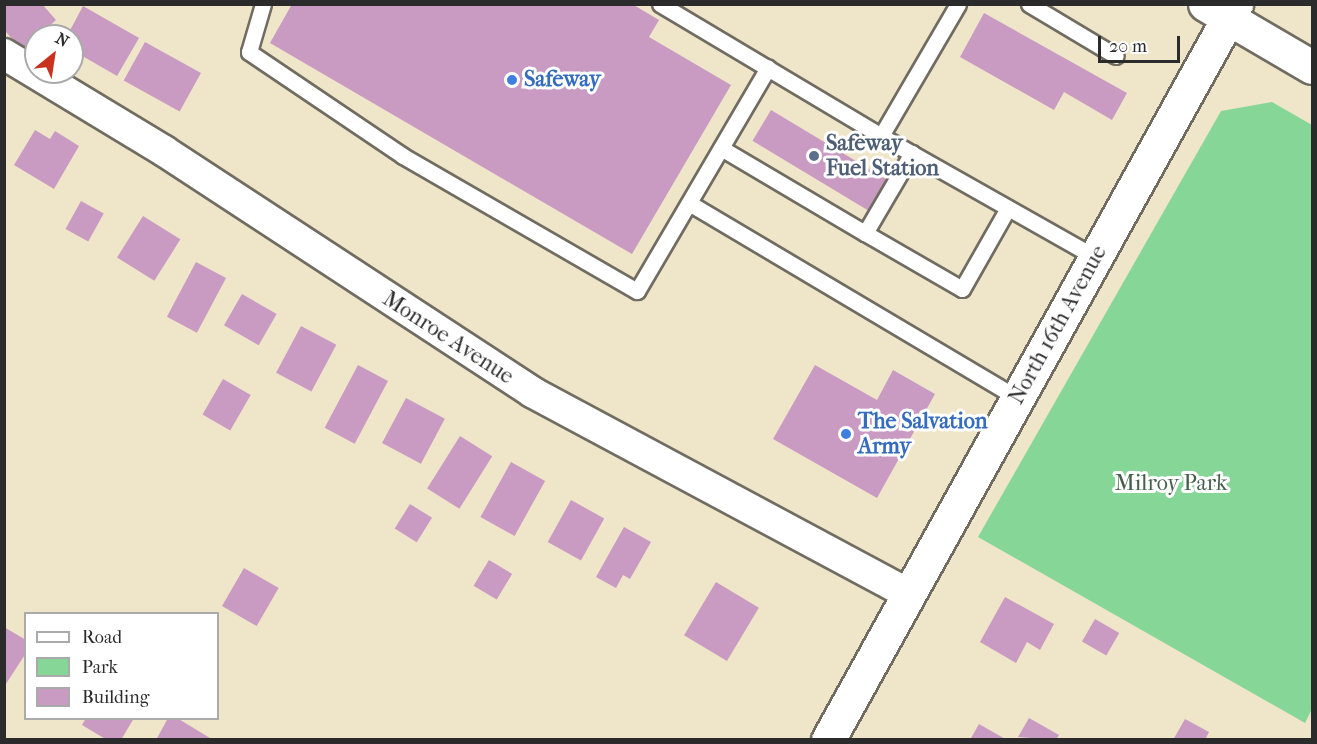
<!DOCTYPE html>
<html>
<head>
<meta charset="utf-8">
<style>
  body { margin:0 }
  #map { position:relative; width:1317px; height:744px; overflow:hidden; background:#efe5c8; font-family:"IM FELL French Canon",serif }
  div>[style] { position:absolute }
  .green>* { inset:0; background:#86d797 }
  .building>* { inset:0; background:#c99bc3; transform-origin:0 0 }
  .roads { filter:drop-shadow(2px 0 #706c62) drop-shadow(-2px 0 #706c62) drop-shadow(0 2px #706c62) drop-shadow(0 -2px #706c62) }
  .service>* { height:15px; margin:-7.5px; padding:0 7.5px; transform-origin:7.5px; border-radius:7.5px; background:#fff }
  .minor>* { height:30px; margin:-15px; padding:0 15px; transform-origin:15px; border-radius:15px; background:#fff }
  .tertiary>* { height:33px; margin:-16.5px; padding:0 16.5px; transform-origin:16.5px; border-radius:16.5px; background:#fff }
  .secondary>* { height:33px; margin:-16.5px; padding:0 16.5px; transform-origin:16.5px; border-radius:16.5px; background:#fff }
  .primary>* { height:33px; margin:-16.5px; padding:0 16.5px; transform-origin:16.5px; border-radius:16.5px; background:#fff }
  .dots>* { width:16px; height:16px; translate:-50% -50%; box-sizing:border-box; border:3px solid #fff; border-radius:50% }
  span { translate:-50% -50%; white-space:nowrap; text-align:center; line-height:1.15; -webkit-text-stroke:6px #fff; paint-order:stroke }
  .shop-label { font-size:22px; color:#366cbe; font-weight:700 }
  .left { translate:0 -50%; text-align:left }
  .service-label { font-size:22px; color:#4e5e75; font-weight:700 }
  .street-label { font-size:22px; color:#2b2b2b }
  .park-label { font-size:22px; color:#465f4b }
  .frame { position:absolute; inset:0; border:6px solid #2b2b2b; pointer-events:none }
  .legend { position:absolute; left:24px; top:612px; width:195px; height:108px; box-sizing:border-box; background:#fff; border:2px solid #aaa; margin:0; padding:8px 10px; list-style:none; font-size:18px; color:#2b2b2b }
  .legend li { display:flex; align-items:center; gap:12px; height:30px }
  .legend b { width:30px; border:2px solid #aaa }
  .north { position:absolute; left:24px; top:24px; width:60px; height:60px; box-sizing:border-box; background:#fff; border:2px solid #aaa; border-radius:50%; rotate:30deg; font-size:16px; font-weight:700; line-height:24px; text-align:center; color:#2b2b2b }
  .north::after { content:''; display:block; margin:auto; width:21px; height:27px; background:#c8321e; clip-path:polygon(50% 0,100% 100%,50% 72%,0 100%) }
  .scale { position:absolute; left:1098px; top:36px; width:82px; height:27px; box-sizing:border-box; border:3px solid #2b2b2b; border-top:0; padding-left:8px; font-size:18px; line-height:21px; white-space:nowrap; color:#2b2b2b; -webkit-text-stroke:4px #fff; paint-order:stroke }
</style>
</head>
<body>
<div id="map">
  <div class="green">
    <div style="clip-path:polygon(1272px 102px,1312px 125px,1312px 709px,1305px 723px,978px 537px,1221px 111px)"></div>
  </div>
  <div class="building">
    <div style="clip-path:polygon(4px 4px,42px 4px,56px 20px,23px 50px,4px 30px)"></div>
    <div style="clip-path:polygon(292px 4px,632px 4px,659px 20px,649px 37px,731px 85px,632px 254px,270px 43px)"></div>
    <div style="clip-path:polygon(83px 6px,139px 38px,117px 76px,72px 50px,72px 36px,67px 36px)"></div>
    <div style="clip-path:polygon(984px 13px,1127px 93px,1112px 120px,1064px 92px,1054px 110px,960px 57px)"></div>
    <div style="left:145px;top:42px;width:64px;height:44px;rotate:29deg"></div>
    <div style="left:771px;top:110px;width:136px;height:36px;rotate:31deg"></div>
    <div style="clip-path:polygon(35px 130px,50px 139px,55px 131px,79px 146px,54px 189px,14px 165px)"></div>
    <div style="left:81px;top:201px;width:26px;height:32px;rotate:29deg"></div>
    <div style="left:143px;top:216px;width:44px;height:49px;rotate:32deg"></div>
    <div style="left:196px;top:262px;width:34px;height:62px;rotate:28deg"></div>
    <div style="left:242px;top:294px;width:40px;height:36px;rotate:30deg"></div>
    <div style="left:301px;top:326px;width:40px;height:53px;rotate:28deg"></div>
    <div style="left:358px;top:365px;width:34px;height:71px;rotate:28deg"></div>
    <div style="clip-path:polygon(815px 365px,877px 400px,893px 370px,935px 394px,877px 498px,773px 439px)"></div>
    <div style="left:223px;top:379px;width:32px;height:41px;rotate:30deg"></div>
    <div style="left:406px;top:398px;width:44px;height:51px;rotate:28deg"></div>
    <div style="left:460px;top:436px;width:38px;height:62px;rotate:32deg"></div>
    <div style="left:511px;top:462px;width:39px;height:63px;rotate:29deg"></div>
    <div style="left:571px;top:500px;width:38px;height:48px;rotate:29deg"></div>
    <div style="left:410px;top:504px;width:26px;height:29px;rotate:32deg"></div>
    <div style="clip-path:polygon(624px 527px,651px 542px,630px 579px,623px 575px,616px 588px,596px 577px)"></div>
    <div style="left:489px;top:560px;width:27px;height:30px;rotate:31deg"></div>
    <div style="left:244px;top:568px;width:40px;height:44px;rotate:30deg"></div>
    <div style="left:716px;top:582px;width:50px;height:62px;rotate:31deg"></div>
    <div style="clip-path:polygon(1005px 597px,1054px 624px,1040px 650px,1027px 642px,1016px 663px,980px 642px)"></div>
    <div style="left:1095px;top:619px;width:28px;height:26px;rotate:30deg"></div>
    <div style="clip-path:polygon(4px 627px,26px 640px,26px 653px,4px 687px)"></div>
    <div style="clip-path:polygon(86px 718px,134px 718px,121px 740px,107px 740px,82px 725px)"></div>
    <div style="clip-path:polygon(168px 718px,177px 718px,210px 738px,156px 740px)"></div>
    <div style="clip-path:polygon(1029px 718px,1059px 735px,1056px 740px,1018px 737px)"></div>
    <div style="clip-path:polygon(1185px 719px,1209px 732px,1205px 740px,1173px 740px)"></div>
    <div style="clip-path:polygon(979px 724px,1007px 740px,970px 740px)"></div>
  </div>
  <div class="roads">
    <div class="service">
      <div style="left:263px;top:4px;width:50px;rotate:106.3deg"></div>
      <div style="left:249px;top:52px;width:186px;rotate:34deg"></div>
      <div style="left:403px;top:156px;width:270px;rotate:30deg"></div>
      <div style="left:637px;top:291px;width:259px;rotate:-59.6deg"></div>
      <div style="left:660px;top:4px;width:257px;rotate:30.8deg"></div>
      <div style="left:881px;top:136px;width:153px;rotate:-59.7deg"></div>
      <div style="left:1029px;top:4px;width:101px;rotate:30.9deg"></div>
      <div style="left:881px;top:136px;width:246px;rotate:29.5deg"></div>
      <div style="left:721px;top:148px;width:167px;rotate:30.6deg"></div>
      <div style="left:912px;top:153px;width:93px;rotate:120.4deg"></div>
      <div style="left:865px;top:233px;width:112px;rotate:30deg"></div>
      <div style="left:962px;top:289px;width:93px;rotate:-60.4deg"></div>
      <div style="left:689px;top:203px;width:382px;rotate:30.7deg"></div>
    </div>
    <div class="minor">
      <div style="left:4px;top:54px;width:187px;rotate:31.2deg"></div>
      <div style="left:164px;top:151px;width:440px;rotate:33.2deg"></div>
      <div style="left:532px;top:392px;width:427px;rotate:28.2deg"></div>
    </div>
    <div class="tertiary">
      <div style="left:1205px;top:4px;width:27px;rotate:31deg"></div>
    </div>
    <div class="secondary">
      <div style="left:1228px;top:18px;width:97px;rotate:30.3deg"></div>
    </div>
    <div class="primary">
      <div style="left:828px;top:740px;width:842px;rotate:-61deg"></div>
    </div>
  </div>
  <div class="dots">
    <div style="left:512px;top:80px;background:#3f7fe0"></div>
    <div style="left:814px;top:156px;background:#5c6f8a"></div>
    <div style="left:846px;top:434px;background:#3f7fe0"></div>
  </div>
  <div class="shop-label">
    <span class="left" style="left:524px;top:80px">Safeway</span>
    <span class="left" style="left:858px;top:434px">The Salvation<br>Army</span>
  </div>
  <div class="service-label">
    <span class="left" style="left:826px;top:156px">Safeway<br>Fuel Station</span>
  </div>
  <div class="street-label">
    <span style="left:1058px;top:325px;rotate:-61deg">North 16th Avenue</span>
    <span style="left:448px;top:338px;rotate:33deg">Monroe Avenue</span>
  </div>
  <div class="park-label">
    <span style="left:1171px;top:484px">Milroy Park</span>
  </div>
  <div class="frame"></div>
  <ul class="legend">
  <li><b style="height:8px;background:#fff"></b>Road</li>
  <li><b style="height:16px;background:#86d797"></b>Park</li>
  <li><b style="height:16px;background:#c99bc3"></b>Building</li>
  </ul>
  <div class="north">N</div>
  <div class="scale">20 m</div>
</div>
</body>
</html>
